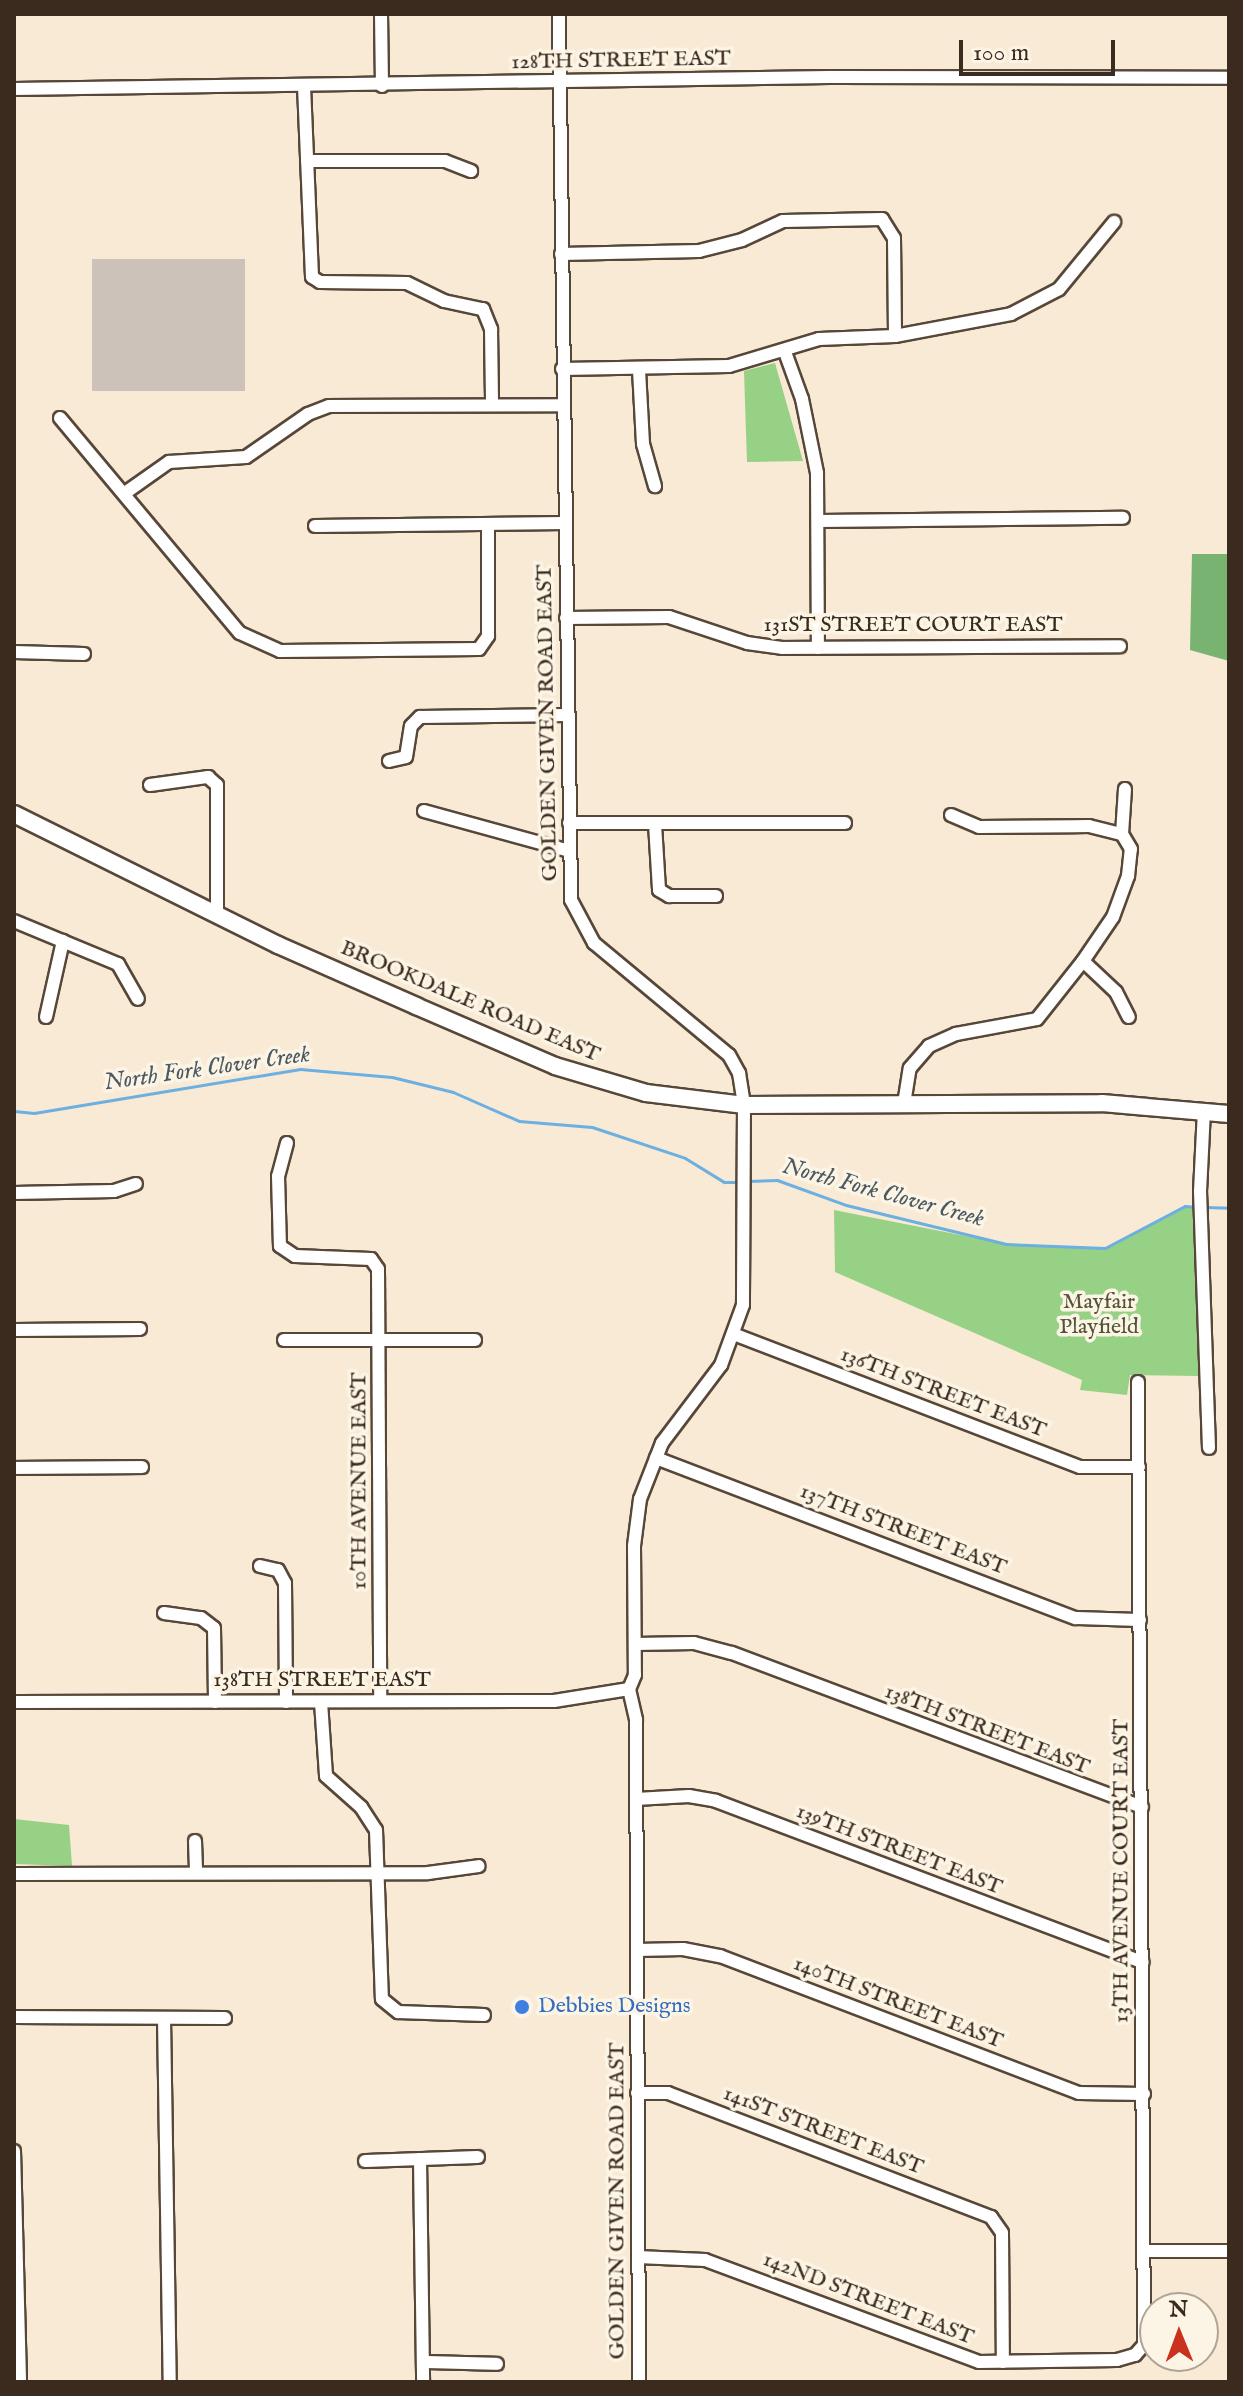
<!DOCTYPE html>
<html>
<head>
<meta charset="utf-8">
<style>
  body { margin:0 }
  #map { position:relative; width:1243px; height:2396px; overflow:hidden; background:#f8ead4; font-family:"IM FELL English",serif }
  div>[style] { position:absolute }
  .industrial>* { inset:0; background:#cdc2b9; transform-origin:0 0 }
  .green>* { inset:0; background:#96d185 }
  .forest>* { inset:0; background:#78b372 }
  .stream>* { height:3px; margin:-1.5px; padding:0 1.5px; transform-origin:1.5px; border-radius:1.5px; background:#6cafe1 }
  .roads { filter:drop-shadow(2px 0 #574739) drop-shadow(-2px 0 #574739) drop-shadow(0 2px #574739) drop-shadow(0 -2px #574739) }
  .minor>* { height:12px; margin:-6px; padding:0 6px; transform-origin:6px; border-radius:6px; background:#fff }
  .major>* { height:16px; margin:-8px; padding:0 8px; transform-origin:8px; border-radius:8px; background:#fff }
  .dots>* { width:22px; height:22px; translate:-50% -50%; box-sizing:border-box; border:4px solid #fcf5e5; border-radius:50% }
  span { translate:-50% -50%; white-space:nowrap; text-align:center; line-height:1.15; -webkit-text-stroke:7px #fcf5e5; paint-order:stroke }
  .street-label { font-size:22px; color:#3b2a1e }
  .park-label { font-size:22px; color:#525438 }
  .shop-label { font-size:22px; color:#366cbe }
  .left { translate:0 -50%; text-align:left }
  .water-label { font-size:24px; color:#4c5962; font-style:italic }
  .frame { position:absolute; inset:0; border:16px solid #3b2a1e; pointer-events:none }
  .north { position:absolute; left:1139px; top:2292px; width:80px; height:80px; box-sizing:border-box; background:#fcf5e5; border:2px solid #afa495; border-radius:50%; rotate:359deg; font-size:22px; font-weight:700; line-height:32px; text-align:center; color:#3b2a1e }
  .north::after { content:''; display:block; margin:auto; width:28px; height:36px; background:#c8321e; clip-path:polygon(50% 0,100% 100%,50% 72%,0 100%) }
  .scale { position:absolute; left:959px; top:40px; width:156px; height:36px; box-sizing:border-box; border:4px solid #3b2a1e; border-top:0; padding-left:10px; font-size:24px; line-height:28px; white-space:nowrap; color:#3b2a1e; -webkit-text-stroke:6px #fcf5e5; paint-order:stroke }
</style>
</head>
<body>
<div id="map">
  <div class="industrial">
    <div style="left:245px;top:259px;width:132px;height:153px;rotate:90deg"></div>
  </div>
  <div class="green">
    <div style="clip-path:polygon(775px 363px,803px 461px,747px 462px,744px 371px)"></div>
    <div style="clip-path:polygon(1185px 1206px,1197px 1207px,1199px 1376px,1130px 1375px,1127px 1395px,1080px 1390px,1082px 1380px,835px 1272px,834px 1210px,1006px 1244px,1105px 1248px)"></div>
    <div style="clip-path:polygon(14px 1819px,69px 1825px,72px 1866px,14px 1864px)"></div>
  </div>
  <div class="forest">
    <div style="clip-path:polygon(1192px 554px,1229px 554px,1229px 661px,1190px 650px)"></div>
  </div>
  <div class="stream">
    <div style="left:14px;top:1111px;width:20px;rotate:6deg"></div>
    <div style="left:34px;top:1113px;width:270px;rotate:-9.4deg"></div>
    <div style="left:300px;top:1069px;width:92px;rotate:5deg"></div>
    <div style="left:392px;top:1077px;width:63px;rotate:13.8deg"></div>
    <div style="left:453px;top:1092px;width:72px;rotate:23.7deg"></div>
    <div style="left:519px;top:1121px;width:73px;rotate:4.7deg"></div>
    <div style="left:592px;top:1127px;width:98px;rotate:18.4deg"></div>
    <div style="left:685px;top:1158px;width:46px;rotate:31.6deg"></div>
    <div style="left:724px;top:1182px;width:17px"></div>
    <div style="left:748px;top:1181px;width:29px;rotate:-2deg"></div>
    <div style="left:777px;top:1180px;width:73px;rotate:19.9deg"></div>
    <div style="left:846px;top:1205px;width:165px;rotate:13.7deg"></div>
    <div style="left:1006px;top:1244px;width:99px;rotate:2.3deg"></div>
    <div style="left:1105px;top:1248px;width:90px;rotate:-27.7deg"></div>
    <div style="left:1185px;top:1206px;width:12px;rotate:5deg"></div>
    <div style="left:1205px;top:1207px;width:24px;rotate:2deg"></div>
  </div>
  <div class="roads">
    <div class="minor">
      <div style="left:381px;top:14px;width:72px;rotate:89.2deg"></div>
      <div style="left:559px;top:14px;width:886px;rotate:89.22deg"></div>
      <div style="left:571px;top:900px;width:49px;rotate:61.9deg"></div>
      <div style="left:594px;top:943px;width:175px;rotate:39.7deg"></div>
      <div style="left:729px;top:1055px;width:21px;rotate:61deg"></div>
      <div style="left:739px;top:1073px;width:32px;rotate:81deg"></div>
      <div style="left:744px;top:1105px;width:200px;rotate:90.3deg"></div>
      <div style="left:743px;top:1305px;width:64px;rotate:110.1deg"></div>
      <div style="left:721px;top:1365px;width:98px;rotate:127.1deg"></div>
      <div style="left:662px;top:1443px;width:60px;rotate:111.4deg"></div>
      <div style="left:640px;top:1499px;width:47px;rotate:97.3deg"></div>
      <div style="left:634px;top:1546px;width:129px;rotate:89.6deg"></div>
      <div style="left:635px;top:1675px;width:15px;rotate:113deg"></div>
      <div style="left:304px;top:86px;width:191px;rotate:87.6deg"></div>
      <div style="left:312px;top:277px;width:9px;rotate:32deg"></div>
      <div style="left:320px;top:282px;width:87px;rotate:0.7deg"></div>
      <div style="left:407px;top:283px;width:41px;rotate:25.9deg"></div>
      <div style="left:444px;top:301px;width:40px;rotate:12deg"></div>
      <div style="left:483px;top:309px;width:22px;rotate:68deg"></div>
      <div style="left:491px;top:329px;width:74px;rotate:89.2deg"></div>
      <div style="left:14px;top:89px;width:815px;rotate:-0.84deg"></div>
      <div style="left:829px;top:77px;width:400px;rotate:0.1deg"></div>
      <div style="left:307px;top:161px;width:138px"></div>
      <div style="left:445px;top:161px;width:28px;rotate:21deg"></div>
      <div style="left:561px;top:254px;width:138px;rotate:-1.2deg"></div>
      <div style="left:699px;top:251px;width:44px;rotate:-14.3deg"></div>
      <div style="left:742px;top:240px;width:45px;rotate:-24.9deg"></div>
      <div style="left:783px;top:221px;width:99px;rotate:-1.2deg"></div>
      <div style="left:882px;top:219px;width:22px;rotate:58deg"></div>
      <div style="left:894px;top:238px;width:98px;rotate:89.4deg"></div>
      <div style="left:785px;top:352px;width:50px;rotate:70.1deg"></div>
      <div style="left:802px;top:399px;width:76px;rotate:78.5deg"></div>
      <div style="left:817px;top:473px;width:175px;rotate:89.7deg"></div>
      <div style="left:562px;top:369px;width:167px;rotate:-1deg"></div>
      <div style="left:729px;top:366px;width:94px;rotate:-16.7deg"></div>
      <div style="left:819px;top:339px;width:76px;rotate:-2.3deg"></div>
      <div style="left:895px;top:336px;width:118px;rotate:-10.7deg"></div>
      <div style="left:1011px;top:314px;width:54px;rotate:-27.5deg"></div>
      <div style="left:1059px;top:289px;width:87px;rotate:-50.6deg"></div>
      <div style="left:639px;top:370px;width:74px;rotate:86.9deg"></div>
      <div style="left:643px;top:444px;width:44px;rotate:74.1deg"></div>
      <div style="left:60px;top:418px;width:280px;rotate:50.1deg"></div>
      <div style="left:240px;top:633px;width:44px;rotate:24.2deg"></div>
      <div style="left:280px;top:651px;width:199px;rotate:-0.6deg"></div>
      <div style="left:479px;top:649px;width:16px;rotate:-55deg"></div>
      <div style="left:488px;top:636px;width:110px;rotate:-90deg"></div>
      <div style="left:125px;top:493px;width:54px;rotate:-35.2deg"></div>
      <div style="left:169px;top:462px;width:77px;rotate:-3.7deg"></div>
      <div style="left:246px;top:457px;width:75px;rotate:-34.7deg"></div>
      <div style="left:308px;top:414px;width:22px;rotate:-21deg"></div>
      <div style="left:329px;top:406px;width:233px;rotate:-0.2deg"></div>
      <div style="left:820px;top:521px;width:303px;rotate:-0.6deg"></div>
      <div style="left:315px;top:526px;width:250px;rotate:-0.7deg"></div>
      <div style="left:566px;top:618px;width:103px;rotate:-0.6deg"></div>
      <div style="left:669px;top:617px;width:82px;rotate:18.4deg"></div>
      <div style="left:747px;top:643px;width:35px;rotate:8deg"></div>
      <div style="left:782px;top:648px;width:338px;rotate:-0.3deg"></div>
      <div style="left:14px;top:652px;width:70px;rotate:1.6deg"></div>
      <div style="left:389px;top:761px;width:17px;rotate:-13deg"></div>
      <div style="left:406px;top:757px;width:31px;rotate:-81deg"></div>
      <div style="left:411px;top:726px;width:13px;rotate:-45deg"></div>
      <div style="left:420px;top:717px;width:147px;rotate:-0.8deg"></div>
      <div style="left:150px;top:785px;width:59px;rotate:-7.9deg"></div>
      <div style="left:208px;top:777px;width:12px;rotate:42deg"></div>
      <div style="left:217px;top:785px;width:130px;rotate:90deg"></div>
      <div style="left:424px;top:811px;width:150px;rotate:15.4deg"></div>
      <div style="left:951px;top:815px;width:30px;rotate:23deg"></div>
      <div style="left:979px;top:827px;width:110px;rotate:-0.5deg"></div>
      <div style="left:1089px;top:826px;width:34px;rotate:14deg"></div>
      <div style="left:569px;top:823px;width:276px"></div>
      <div style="left:655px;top:824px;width:66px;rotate:86.5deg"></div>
      <div style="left:659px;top:890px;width:12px;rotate:31deg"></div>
      <div style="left:669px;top:896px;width:47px"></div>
      <div style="left:14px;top:921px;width:113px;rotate:22.5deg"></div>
      <div style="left:118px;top:964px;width:40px;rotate:60.3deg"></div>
      <div style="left:1083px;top:961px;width:45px;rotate:43.2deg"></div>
      <div style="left:1116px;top:992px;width:28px;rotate:63deg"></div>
      <div style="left:46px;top:1017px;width:78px;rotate:-77.4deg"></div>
      <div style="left:904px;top:1104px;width:36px;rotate:-81deg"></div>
      <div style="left:910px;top:1068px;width:29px;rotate:-49deg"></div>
      <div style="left:929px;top:1046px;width:30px;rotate:-24deg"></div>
      <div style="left:956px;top:1034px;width:82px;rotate:-10.5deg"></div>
      <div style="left:1037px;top:1019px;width:74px;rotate:-51.6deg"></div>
      <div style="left:1083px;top:961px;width:53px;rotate:-55.7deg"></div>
      <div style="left:1113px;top:917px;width:44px;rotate:-69.9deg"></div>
      <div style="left:1128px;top:876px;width:27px;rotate:-84deg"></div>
      <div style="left:1131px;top:849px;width:17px;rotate:-121deg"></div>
      <div style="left:1122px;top:834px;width:45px;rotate:-86.2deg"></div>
      <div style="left:1204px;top:1110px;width:81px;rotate:92.8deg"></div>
      <div style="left:1200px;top:1191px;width:257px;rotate:88deg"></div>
      <div style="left:287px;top:1143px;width:34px;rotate:105deg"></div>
      <div style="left:278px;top:1176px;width:70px;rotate:88.4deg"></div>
      <div style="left:280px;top:1246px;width:18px;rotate:34deg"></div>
      <div style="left:295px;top:1256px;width:76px;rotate:2.3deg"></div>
      <div style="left:371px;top:1259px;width:12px;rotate:55deg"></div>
      <div style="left:378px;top:1269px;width:432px;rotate:89.7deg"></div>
      <div style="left:14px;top:1193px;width:100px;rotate:-1.1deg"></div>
      <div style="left:114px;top:1191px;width:23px;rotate:-18deg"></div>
      <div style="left:14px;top:1330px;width:126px;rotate:-0.5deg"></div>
      <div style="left:736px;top:1335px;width:368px;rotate:21deg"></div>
      <div style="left:1080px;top:1467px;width:59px"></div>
      <div style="left:284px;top:1340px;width:191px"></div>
      <div style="left:656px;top:1458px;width:449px;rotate:20.9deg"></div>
      <div style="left:1076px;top:1618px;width:64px;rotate:1.8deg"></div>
      <div style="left:14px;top:1468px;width:128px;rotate:-0.4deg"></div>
      <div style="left:260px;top:1566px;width:18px;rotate:13deg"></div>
      <div style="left:278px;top:1570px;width:15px;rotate:62deg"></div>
      <div style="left:285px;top:1583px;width:119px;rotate:89.5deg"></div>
      <div style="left:164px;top:1613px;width:37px;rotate:8deg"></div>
      <div style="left:201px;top:1618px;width:16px;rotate:38deg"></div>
      <div style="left:214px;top:1628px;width:74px;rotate:89.2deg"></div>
      <div style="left:635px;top:1644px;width:59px;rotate:-1deg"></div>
      <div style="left:694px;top:1643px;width:39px;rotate:15deg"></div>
      <div style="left:732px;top:1653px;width:438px;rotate:20.6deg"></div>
      <div style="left:629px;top:1689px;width:32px;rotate:77deg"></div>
      <div style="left:636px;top:1720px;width:662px;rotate:89.74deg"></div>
      <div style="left:14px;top:1702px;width:540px;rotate:-0.11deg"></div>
      <div style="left:554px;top:1701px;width:76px;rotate:-9.1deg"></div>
      <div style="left:321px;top:1702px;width:74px;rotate:86.1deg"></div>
      <div style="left:326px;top:1776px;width:47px;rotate:41.5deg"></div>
      <div style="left:361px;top:1807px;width:27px;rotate:57deg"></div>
      <div style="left:376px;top:1830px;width:169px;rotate:88deg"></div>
      <div style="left:382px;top:1999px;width:21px;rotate:39deg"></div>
      <div style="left:398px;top:2012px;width:86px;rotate:2deg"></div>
      <div style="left:636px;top:1799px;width:53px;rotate:-3.2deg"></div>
      <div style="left:689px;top:1796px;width:27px;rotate:10deg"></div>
      <div style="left:716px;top:1801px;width:456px;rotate:20.7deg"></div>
      <div style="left:195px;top:1841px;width:32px;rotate:88deg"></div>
      <div style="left:14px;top:1874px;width:414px;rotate:-0.1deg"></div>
      <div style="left:428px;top:1873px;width:51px;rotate:-7.8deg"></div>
      <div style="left:637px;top:1950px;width:46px;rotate:-1.2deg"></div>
      <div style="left:683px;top:1949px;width:38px;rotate:11deg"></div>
      <div style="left:720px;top:1956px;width:384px;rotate:20.9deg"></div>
      <div style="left:1079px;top:2093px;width:65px;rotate:0.9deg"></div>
      <div style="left:14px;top:2017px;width:211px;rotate:0.3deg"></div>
      <div style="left:164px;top:2018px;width:364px;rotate:89.1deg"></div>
      <div style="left:637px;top:2093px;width:31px"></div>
      <div style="left:668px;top:2093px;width:346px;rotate:21deg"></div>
      <div style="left:991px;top:2217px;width:19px;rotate:55deg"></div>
      <div style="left:1002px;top:2233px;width:129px;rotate:89.6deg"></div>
      <div style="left:14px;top:2151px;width:231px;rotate:88.5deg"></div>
      <div style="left:420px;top:2159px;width:223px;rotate:89.2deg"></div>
      <div style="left:365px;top:2161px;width:113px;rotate:-2deg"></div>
      <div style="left:1145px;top:2251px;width:84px"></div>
      <div style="left:638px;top:2257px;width:67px;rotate:2.6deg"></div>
      <div style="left:705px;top:2260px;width:292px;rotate:20.4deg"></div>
      <div style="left:979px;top:2362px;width:138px;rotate:-0.8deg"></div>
      <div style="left:1117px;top:2360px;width:19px;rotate:-16deg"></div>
      <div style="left:1135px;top:2355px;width:13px;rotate:-48deg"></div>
      <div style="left:1144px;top:2345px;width:963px;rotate:-90.36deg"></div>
      <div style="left:423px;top:2362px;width:74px;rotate:1.5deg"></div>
    </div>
    <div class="major">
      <div style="left:14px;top:814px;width:295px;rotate:26.4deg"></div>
      <div style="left:278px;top:945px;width:151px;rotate:23.8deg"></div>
      <div style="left:416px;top:1006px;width:151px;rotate:23.3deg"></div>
      <div style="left:555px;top:1066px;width:95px;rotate:16.5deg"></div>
      <div style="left:646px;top:1093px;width:99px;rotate:7deg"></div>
      <div style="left:744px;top:1105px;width:358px;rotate:-0.3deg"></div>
      <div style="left:1102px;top:1103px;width:127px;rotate:5deg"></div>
    </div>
  </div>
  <div class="dots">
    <div style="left:522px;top:2007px;background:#3f7fe0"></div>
  </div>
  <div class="street-label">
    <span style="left:621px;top:61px;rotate:-1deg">128TH STREET EAST</span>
    <span style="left:913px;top:626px">131ST STREET COURT EAST</span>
    <span style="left:548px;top:723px;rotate:-91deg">GOLDEN GIVEN ROAD EAST</span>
    <span style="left:470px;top:1002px;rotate:23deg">BROOKDALE ROAD EAST</span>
    <span style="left:943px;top:1393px;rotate:21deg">136TH STREET EAST</span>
    <span style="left:360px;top:1481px;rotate:-90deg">10TH AVENUE EAST</span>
    <span style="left:903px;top:1530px;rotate:21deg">137TH STREET EAST</span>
    <span style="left:322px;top:1681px">138TH STREET EAST</span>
    <span style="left:987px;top:1730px;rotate:21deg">138TH STREET EAST</span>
    <span style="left:899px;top:1850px;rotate:21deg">139TH STREET EAST</span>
    <span style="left:1122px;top:1871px;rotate:-90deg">13TH AVENUE COURT EAST</span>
    <span style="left:898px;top:2003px;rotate:21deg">140TH STREET EAST</span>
    <span style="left:823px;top:2131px;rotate:21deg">141ST STREET EAST</span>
    <span style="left:618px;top:2201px;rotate:-90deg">GOLDEN GIVEN ROAD EAST</span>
    <span style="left:868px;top:2299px;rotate:21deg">142ND STREET EAST</span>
  </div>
  <div class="park-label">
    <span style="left:1099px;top:1315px">Mayfair<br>Playfield</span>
  </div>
  <div class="shop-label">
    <span class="left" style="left:538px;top:2007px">Debbies Designs</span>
  </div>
  <div class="water-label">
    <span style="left:207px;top:1069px;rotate:-8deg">North Fork Clover Creek</span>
    <span style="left:883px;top:1193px;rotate:15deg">North Fork Clover Creek</span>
  </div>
  <div class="frame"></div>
  <div class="north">N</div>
  <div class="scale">100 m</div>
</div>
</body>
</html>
